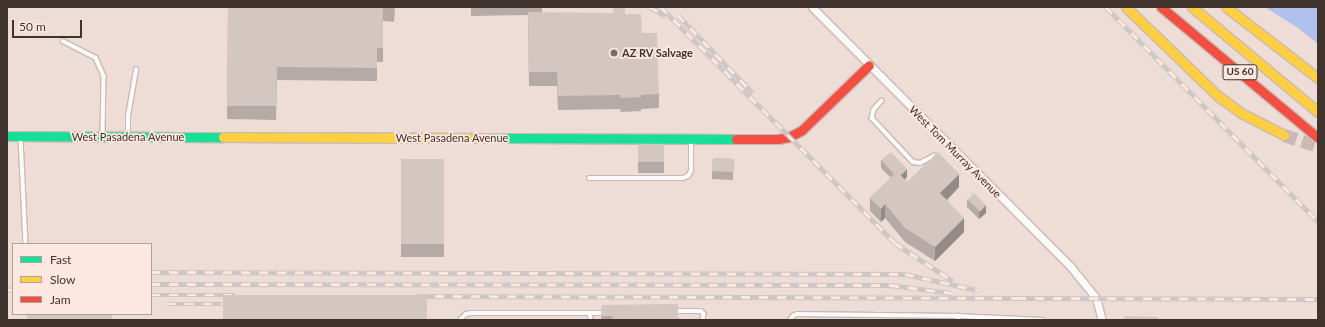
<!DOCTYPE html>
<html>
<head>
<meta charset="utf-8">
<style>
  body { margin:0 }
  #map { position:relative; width:1325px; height:327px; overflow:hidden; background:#eedcd6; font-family:Lato,sans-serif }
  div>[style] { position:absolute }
  .water>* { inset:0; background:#b0c1ed }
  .highway-tunnel>* { height:13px; margin-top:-6.5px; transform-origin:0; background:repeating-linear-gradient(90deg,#cbbab4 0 13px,transparent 0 19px) }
  .roads { filter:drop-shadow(1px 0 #c8bab4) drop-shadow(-1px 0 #c8bab4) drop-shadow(0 1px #c8bab4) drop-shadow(0 -1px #c8bab4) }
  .lane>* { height:3.5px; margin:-1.75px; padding:0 1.75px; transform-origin:1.75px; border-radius:1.75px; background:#fcfaf9 }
  .street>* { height:7px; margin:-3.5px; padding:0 3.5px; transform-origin:3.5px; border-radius:3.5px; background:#fcfaf9 }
  .fast>* { height:9px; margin:-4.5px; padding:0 4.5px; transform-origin:4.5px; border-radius:4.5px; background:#16e098 }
  .slow>* { height:9px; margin:-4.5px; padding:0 4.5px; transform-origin:4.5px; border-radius:4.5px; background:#ffcf43 }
  .jam>* { height:9px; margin:-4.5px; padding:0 4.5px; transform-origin:4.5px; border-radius:4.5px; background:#f24e42 }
  .rail>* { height:4.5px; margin-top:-2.25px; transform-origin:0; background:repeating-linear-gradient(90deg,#fde8e1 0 9px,#ccc7c5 0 18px); box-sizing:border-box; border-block:1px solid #ccc7c5 }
  .wall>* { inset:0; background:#b6aaa6; transform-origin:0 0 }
  .shaded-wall>* { inset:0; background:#948b87 }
  .building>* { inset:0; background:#d4c6c1; transform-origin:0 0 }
  .dots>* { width:11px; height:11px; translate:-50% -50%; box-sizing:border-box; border:2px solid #fde8e1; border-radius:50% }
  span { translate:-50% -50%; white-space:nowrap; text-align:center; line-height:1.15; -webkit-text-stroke:3.5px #fde8e1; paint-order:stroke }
  .shield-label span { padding:1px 3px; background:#fde8e1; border:1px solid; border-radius:3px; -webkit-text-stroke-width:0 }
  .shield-label { font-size:10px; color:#40332e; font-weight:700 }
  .poi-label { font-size:11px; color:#40332e; font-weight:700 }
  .left { translate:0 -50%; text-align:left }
  .street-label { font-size:11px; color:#40332e }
  .frame { position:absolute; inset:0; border:8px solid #40332e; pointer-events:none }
  .legend { position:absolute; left:12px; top:243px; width:140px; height:72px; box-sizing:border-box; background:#fde8e1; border:1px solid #b1a099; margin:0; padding:5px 7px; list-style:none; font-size:12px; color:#40332e }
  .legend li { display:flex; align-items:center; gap:8px; height:20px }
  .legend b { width:20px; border:1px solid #b1a099 }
  .scale { position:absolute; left:12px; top:20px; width:70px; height:18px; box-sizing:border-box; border:2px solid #40332e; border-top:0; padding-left:5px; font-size:12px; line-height:14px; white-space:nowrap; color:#40332e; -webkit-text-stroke:3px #fde8e1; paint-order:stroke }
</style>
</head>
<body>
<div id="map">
  <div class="water">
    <div style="clip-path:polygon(1265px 7px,1318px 7px,1318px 44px,1298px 28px)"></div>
  </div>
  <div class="highway-tunnel">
    <div style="left:1284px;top:135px;width:36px;rotate:18deg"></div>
  </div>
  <div class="roads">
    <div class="lane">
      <div style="left:63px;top:41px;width:37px;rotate:27deg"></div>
      <div style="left:96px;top:58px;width:20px;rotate:66deg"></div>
      <div style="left:104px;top:76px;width:60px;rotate:91deg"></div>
      <div style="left:882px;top:101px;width:12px;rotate:132deg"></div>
      <div style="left:874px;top:110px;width:8px;rotate:104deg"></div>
      <div style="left:872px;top:118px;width:60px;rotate:47deg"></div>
      <div style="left:913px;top:162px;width:7px;rotate:8deg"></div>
      <div style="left:920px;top:163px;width:16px;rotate:-27deg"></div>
      <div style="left:128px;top:136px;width:20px;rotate:-90deg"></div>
      <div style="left:128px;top:116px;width:47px;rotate:-80.1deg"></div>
      <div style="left:21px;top:138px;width:106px;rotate:87.3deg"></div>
      <div style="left:589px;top:178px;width:94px"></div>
      <div style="left:683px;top:178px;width:5px;rotate:-22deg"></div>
      <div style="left:688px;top:176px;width:6px;rotate:-59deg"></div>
      <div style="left:691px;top:171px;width:31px;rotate:-90deg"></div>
      <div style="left:674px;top:311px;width:27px"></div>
      <div style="left:701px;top:311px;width:4px;rotate:45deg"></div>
      <div style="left:704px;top:314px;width:6px;rotate:99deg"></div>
      <div style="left:590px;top:313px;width:7px;rotate:82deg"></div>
      <div style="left:460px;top:320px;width:8px;rotate:-45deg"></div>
      <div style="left:466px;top:314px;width:5px;rotate:-11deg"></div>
      <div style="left:471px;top:313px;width:135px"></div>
      <div style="left:790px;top:320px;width:5px;rotate:-53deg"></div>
      <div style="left:793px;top:316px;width:4px;rotate:-27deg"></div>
      <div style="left:797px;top:314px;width:161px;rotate:0.7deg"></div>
      <div style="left:958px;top:320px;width:4px;rotate:-90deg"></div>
      <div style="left:958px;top:316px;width:85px;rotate:2.7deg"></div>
    </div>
    <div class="street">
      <div style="left:812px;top:7px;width:366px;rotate:45.1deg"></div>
      <div style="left:1070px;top:266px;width:41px;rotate:50.9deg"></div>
      <div style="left:1096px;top:298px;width:23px;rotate:75deg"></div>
    </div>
    <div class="fast">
      <div style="left:7px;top:136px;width:216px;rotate:0.3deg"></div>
      <div style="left:485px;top:138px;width:251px;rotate:0.2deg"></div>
    </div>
    <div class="slow">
      <div style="left:1126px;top:7px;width:128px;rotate:44.1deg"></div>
      <div style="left:1218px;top:96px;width:29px;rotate:36deg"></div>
      <div style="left:1241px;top:113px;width:48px;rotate:27.1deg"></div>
      <div style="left:1192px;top:7px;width:164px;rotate:39.8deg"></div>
      <div style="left:1226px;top:7px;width:116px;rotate:37.7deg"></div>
      <div style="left:223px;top:137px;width:262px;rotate:0.2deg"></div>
    </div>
    <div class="jam">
      <div style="left:1161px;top:7px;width:204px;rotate:39.8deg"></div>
      <div style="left:736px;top:139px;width:42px"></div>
      <div style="left:778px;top:139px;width:11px;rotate:-10deg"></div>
      <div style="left:789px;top:137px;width:15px;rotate:-28deg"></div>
      <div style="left:802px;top:130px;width:93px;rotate:-44.1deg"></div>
    </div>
  </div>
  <div class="rail">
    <div style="left:650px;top:7px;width:18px;rotate:29deg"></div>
    <div style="left:661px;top:7px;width:332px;rotate:45.2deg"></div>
    <div style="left:895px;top:243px;width:69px;rotate:33.2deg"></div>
    <div style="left:1106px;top:7px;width:301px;rotate:45.3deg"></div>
    <div style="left:678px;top:15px;width:108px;rotate:46.1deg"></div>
    <div style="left:151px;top:272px;width:754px;rotate:0.15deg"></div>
    <div style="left:905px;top:274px;width:74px;rotate:12.5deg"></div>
    <div style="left:151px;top:284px;width:739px;rotate:0.08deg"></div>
    <div style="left:890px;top:285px;width:62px;rotate:7.5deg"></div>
    <div style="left:7px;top:289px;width:6px;rotate:9deg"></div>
    <div style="left:151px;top:295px;width:84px"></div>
    <div style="left:417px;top:296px;width:604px;rotate:0.19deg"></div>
    <div style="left:1017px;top:298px;width:301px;rotate:0.2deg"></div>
    <div style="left:167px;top:304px;width:66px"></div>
  </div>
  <div class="wall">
    <div style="clip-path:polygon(228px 7px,395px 7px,394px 22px,383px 21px,383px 62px,377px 62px,377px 81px,277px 80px,276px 120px,227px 119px)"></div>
    <div style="clip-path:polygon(471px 7px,542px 7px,542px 13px,625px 14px,642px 33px,659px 94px,659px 108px,641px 109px,641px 111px,621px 112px,620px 109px,558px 110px,557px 86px,529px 86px,528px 15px,471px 16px)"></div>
    <div style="left:638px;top:144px;width:26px;height:29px"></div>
    <div style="left:713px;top:158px;width:21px;height:21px;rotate:3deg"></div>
    <div style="left:401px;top:159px;width:43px;height:98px"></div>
    <div style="clip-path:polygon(881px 160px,907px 177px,905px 179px,907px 182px,959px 187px,947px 200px,964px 232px,935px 261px,905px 242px,885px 218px,881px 222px,870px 211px,870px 198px,891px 178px,881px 168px)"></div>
    <div style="clip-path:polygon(967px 199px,986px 213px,979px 219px,967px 207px)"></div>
    <div style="clip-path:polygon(602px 305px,678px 318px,681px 320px,601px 320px)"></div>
  </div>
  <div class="shaded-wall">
    <div style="clip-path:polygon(907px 169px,907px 177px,898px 185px,898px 178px)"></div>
    <div style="clip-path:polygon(959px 174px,959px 187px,940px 207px,940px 193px)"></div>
    <div style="clip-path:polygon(885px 204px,885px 218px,881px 222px,881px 209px)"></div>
    <div style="clip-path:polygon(986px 205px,986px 213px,979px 219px,979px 212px)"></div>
    <div style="clip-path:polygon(964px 218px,964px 232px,935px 261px,935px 247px)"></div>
  </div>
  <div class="building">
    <div style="clip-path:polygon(228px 7px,394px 7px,394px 8px,383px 8px,383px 48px,377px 48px,377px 68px,277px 67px,276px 106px,227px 106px)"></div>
    <div style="clip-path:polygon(613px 7px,625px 7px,625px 14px,641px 14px,642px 33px,657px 33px,659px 94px,641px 95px,641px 97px,621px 98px,620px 95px,558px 96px,557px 72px,529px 72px,528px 12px,613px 13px)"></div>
    <div style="left:638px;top:144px;width:26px;height:18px"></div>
    <div style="clip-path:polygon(891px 152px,907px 169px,901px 175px,897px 171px,894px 174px,881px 160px)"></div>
    <div style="clip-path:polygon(938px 152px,959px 174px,940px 193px,964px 218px,935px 247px,905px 228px,885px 204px,881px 209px,870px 198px,897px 171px,907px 182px)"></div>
    <div style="left:713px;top:158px;width:21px;height:13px;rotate:3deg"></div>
    <div style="left:401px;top:159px;width:43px;height:85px"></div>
    <div style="left:974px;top:193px;width:17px;height:9px;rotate:45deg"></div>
    <div style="left:223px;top:295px;width:204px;height:25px"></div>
    <div style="clip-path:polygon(678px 304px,678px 318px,681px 318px,681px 320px,614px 320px,614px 319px,611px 319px,614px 316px,601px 316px,602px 305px)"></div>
    <div style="left:27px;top:314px;width:85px;height:6px"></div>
    <div style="clip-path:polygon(1124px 316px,1158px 317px,1158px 320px,1124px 320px)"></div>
  </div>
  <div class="dots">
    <div style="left:614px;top:53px;background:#7d6e69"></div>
  </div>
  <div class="shield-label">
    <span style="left:1240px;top:72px">US 60</span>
  </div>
  <div class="poi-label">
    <span class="left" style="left:622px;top:53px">AZ RV Salvage</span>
  </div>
  <div class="street-label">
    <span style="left:128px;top:137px">West Pasadena Avenue</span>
    <span style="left:452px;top:138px">West Pasadena Avenue</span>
    <span style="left:955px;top:152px;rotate:45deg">West Tom Murray Avenue</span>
  </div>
  <div class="frame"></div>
  <ul class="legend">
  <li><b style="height:5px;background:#16e098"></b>Fast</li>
  <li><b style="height:5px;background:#ffcf43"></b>Slow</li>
  <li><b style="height:5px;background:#f24e42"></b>Jam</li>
  </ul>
  <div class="scale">50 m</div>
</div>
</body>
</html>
